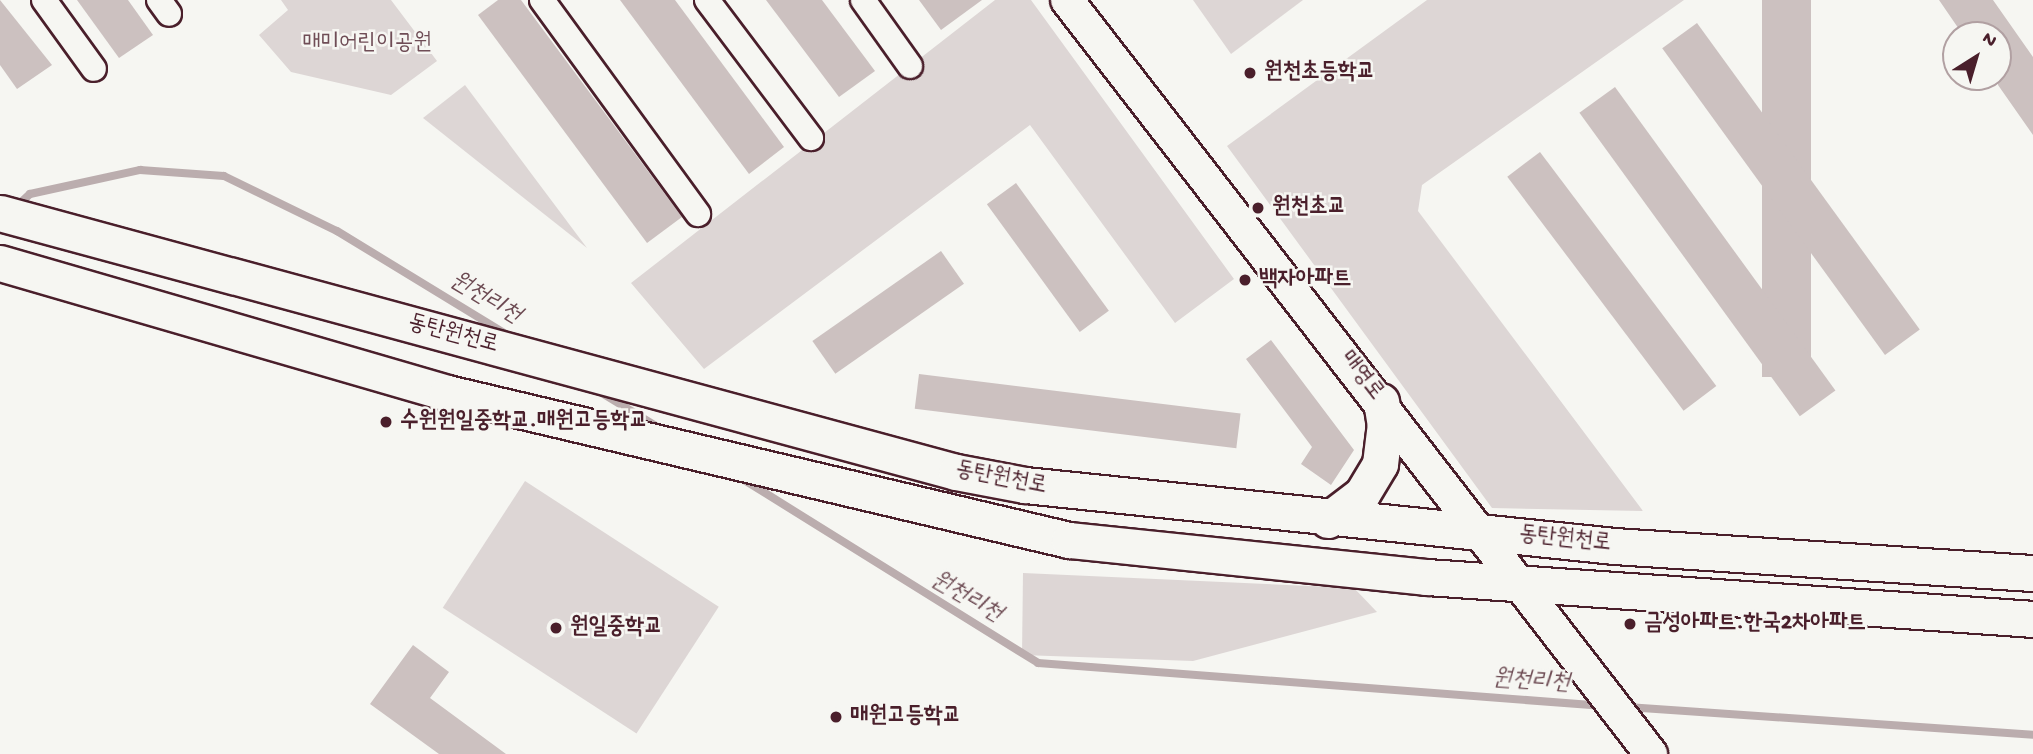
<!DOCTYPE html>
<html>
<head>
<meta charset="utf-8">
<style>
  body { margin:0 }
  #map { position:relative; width:2033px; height:754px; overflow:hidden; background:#f6f6f2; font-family:"Gochi Hand","Poor Story",sans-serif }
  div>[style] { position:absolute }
  .green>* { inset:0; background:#ddd6d5; transform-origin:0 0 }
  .stream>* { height:8px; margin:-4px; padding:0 4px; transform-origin:4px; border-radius:4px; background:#bbadae }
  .building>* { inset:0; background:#ccc1c0; transform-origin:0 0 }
  .roads { filter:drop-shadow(2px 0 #4a1f2b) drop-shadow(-2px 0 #4a1f2b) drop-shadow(0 2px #4a1f2b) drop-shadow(0 -2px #4a1f2b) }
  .minor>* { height:24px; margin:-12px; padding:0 12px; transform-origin:12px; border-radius:12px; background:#f6f6f2 }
  .tertiary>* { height:32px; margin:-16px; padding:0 16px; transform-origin:16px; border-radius:16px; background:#f6f6f2 }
  .secondary>* { height:35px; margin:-17.5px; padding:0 17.5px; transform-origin:17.5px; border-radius:17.5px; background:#f6f6f2 }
  .dots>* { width:19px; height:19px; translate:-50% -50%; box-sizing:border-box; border:4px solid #f6f6f2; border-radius:50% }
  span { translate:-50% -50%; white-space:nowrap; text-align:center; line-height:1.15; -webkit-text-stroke:5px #f6f6f2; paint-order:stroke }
  .park-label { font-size:23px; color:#6f4d56 }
  .poi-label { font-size:23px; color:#4a1f2b; font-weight:700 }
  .left { translate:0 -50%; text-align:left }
  .street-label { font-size:23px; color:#4a1f2b }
  .water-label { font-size:24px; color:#6c4a52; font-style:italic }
  .north { position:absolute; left:1942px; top:21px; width:70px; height:70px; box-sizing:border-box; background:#f6f6f2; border:2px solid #b1a0a2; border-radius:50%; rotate:37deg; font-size:19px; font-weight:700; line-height:28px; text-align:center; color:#4a1f2b }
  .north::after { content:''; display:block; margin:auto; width:24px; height:32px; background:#4a1f2b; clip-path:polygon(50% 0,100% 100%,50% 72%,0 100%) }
</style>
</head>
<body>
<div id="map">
  <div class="green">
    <div style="clip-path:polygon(281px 0,391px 0,437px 61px,391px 95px,291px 72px,259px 35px,288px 10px)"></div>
    <div style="clip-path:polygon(995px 0,1031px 0,1234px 279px,1175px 323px,1030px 125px,704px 369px,631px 283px)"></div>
    <div style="clip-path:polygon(1193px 0,1303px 0,1231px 54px)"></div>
    <div style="clip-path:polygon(1427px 0,1684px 0,1422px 185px,1418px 211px,1643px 511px,1492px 508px,1227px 146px)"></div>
    <div style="clip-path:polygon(465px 85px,587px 248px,423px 118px)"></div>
    <div style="left:525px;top:481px;width:231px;height:151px;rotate:33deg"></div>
    <div style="clip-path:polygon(1023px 573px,1354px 588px,1377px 612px,1193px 661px,1022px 655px)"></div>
  </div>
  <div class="stream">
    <div style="left:16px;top:207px;width:19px;rotate:-43deg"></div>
    <div style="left:30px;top:194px;width:113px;rotate:-12.3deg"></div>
    <div style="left:140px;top:170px;width:84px;rotate:4.1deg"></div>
    <div style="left:224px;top:176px;width:126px;rotate:26deg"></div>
    <div style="left:337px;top:231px;width:198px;rotate:31.4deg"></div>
    <div style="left:597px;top:390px;width:75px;rotate:31.4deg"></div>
    <div style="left:741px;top:478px;width:350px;rotate:31.9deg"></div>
    <div style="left:1038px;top:663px;width:568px;rotate:4.34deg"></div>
    <div style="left:1627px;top:707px;width:407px;rotate:3.9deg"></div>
  </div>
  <div class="building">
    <div style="clip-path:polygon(0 0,52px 65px,17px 89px,0 65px)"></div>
    <div style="clip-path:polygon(77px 0,128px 0,153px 35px,119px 58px)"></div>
    <div style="clip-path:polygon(498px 0,521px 0,682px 217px,647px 243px,478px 15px)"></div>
    <div style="clip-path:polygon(620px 0,675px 0,784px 147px,749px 174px)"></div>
    <div style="clip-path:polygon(766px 0,822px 0,875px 71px,839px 97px)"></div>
    <div style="clip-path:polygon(919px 0,982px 0,941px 30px)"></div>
    <div style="left:1762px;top:0;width:49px;height:377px"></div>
    <div style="clip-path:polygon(1939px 0,1993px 0,2033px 57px,2033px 135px,1998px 85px,1998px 35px,1963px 35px)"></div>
    <div style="left:1697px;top:23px;width:379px;height:43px;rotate:54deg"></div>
    <div style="left:1615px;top:87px;width:375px;height:44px;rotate:54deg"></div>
    <div style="left:1540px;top:152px;width:293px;height:41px;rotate:53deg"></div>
    <div style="left:1016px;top:183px;width:158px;height:36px;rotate:54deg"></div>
    <div style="left:941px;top:251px;width:40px;height:157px;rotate:55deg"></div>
    <div style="clip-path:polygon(1271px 340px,1354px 450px,1331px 485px,1301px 464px,1312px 447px,1246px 359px)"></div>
    <div style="left:919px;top:374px;width:324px;height:35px;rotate:7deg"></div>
    <div style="clip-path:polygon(413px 645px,449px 672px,430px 698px,506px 754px,439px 754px,370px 704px)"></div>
  </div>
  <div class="roads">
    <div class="minor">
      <div style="left:44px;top:0;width:85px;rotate:54.1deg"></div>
      <div style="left:159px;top:0;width:17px;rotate:54deg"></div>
      <div style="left:542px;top:0;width:265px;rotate:53.9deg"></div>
      <div style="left:707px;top:0;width:173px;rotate:53deg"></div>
      <div style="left:863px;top:0;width:81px;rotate:54.5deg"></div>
    </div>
    <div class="tertiary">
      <div style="left:1067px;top:0;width:954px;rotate:52.24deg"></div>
    </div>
    <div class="secondary">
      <div style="left:0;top:213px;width:990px;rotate:15.16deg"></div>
      <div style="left:956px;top:472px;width:70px;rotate:10.7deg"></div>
      <div style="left:1025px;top:485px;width:592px;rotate:5.91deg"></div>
      <div style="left:1614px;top:546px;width:420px;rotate:3.7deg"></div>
      <div style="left:0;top:263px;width:466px;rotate:16.2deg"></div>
      <div style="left:447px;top:393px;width:639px;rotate:13.3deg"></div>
      <div style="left:1069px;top:540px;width:360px;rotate:5.9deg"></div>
      <div style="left:1427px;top:577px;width:607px;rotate:3.96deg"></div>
      <div style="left:1328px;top:520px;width:43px;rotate:-37.4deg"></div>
      <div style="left:1362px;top:494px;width:35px;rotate:-59deg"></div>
      <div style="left:1380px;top:464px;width:38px;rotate:-83deg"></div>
      <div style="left:1385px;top:426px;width:25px;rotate:-99deg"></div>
    </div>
  </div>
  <div class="dots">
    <div style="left:1250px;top:73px;background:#4a1f2b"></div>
    <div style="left:1258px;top:208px;background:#4a1f2b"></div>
    <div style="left:1245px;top:280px;background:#4a1f2b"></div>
    <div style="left:386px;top:422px;background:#4a1f2b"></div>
    <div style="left:1630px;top:624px;background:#4a1f2b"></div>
    <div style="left:556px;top:628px;background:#4a1f2b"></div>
    <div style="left:836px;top:717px;background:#4a1f2b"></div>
  </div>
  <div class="park-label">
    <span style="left:367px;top:44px">매미어린이공원</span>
  </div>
  <div class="poi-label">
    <span class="left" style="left:1264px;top:73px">원천초등학교</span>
    <span class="left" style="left:1272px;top:208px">원천초교</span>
    <span class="left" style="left:1259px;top:280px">백자아파트</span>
    <span class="left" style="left:400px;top:422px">수원원일중학교.매원고등학교</span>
    <span class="left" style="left:1644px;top:624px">금성아파트.한국2차아파트</span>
    <span class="left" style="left:570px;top:628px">원일중학교</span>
    <span class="left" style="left:850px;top:717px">매원고등학교</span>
  </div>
  <div class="street-label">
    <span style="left:453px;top:335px;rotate:15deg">동탄원천로</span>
    <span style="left:1361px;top:376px;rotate:52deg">매영로</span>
    <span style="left:1001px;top:479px;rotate:11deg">동탄원천로</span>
    <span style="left:1565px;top:540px;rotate:6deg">동탄원천로</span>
  </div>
  <div class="water-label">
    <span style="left:485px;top:299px;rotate:31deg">원천리천</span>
    <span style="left:966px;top:598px;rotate:30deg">원천리천</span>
    <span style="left:1531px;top:682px;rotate:4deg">원천리천</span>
  </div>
  <div class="north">N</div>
</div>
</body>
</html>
